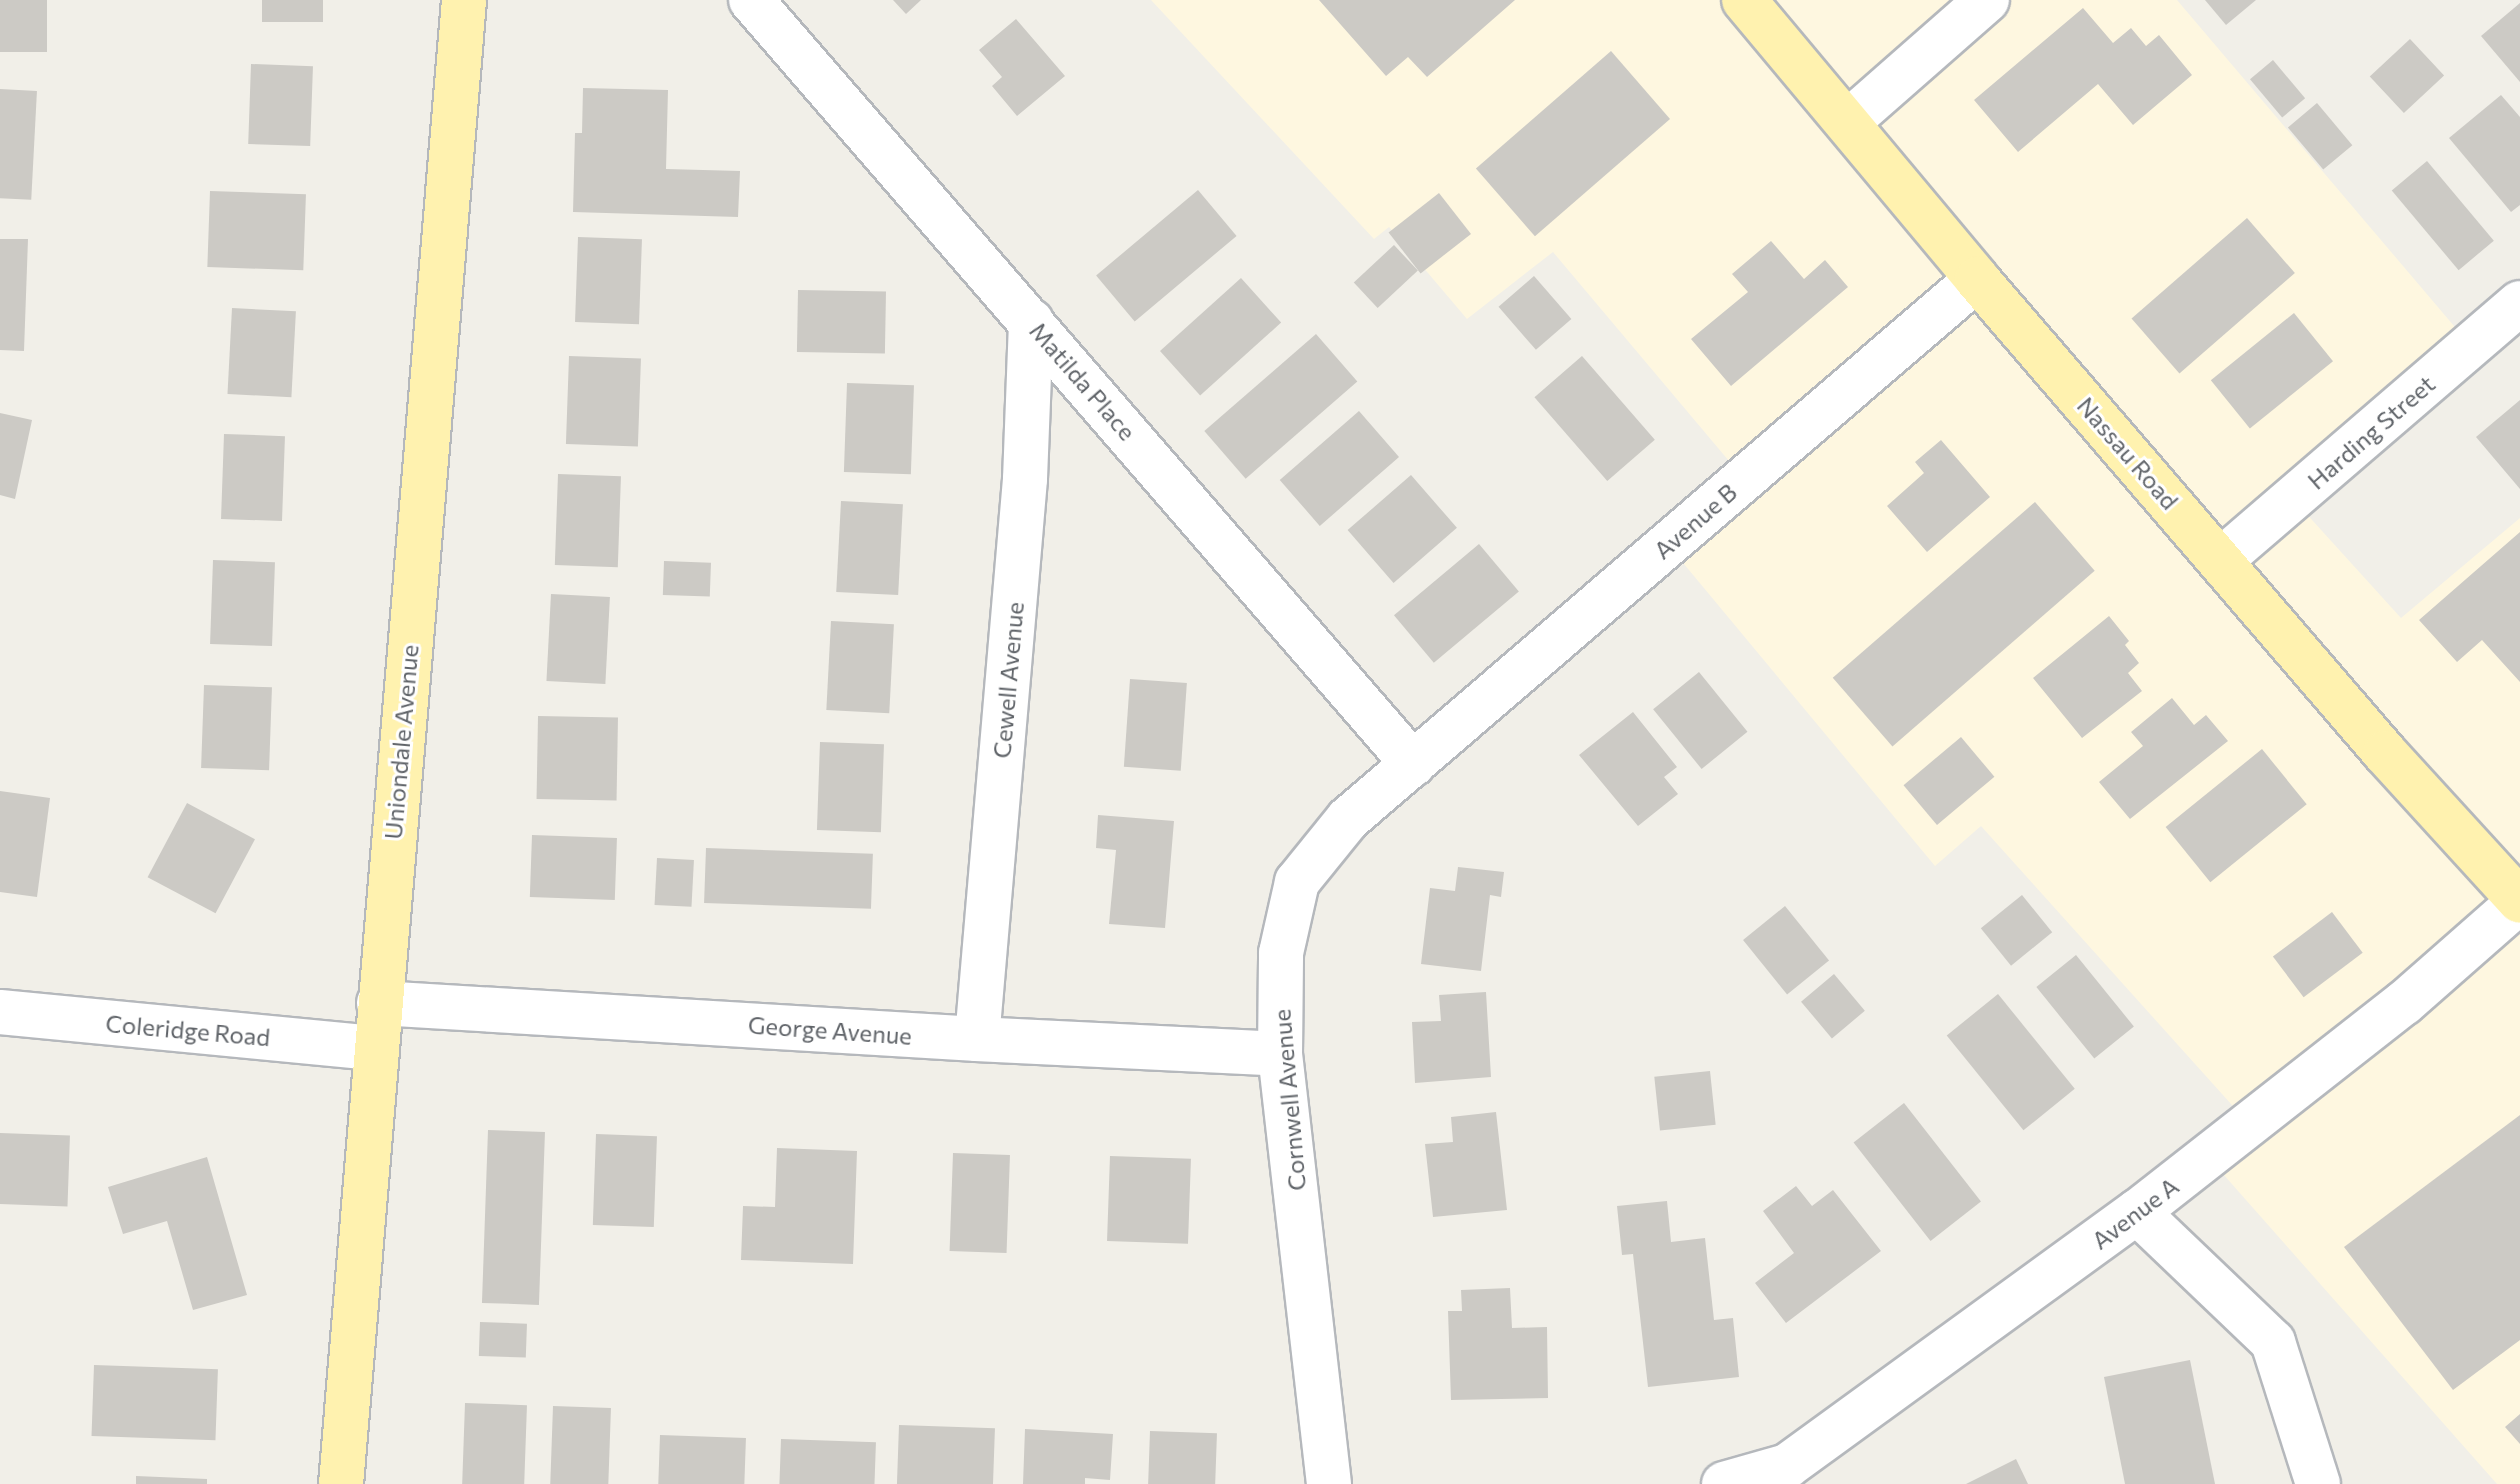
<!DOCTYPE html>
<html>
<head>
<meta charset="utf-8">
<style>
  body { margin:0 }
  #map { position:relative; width:2520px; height:1484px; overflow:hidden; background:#f1efe8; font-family:Commissioner,sans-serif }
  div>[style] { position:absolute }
  .commercial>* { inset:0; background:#fef7e0 }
  .building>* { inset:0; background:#cccac5; transform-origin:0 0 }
  .roads { filter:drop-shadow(2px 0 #b5b8bc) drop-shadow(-2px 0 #b5b8bc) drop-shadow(0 2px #b5b8bc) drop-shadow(0 -2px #b5b8bc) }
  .minor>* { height:44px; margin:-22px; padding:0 22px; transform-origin:22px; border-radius:22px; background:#fff }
  .major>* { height:44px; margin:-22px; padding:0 22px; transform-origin:22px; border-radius:22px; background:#fff2af }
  span { translate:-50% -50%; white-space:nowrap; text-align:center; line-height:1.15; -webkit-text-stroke:6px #fff; paint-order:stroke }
  .street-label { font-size:24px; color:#5f6368 }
</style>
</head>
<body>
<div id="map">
  <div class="commercial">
    <div style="clip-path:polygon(1151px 0,2177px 0,2471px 346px,2293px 499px,2401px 618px,2520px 518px,2520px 1484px,2497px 1484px,2208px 1157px,2249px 1124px,1981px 826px,1935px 866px,1669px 546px,1745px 480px,1553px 252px,1467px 319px,1389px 227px,1374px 239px)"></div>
  </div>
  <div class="building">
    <div style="left:0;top:0;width:47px;height:52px"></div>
    <div style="left:262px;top:0;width:61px;height:22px"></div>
    <div style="clip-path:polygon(893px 0,921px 0,906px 14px)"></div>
    <div style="clip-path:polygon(1319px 0,1515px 0,1427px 77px,1408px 57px,1386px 76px)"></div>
    <div style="clip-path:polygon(2205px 0,2256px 0,2226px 25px)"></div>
    <div style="clip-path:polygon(2520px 3px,2520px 82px,2481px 36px)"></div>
    <div style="clip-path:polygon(2083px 8px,2113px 43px,2131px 28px,2146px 46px,2159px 35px,2192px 75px,2133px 125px,2098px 84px,2018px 152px,1974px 100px)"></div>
    <div style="clip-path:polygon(1016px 19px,1065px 76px,1017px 116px,992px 86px,1002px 77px,979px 50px)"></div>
    <div style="left:2410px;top:39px;width:50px;height:55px;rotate:47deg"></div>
    <div style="left:1611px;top:51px;width:90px;height:179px;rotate:49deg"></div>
    <div style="left:2273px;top:60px;width:50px;height:30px;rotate:50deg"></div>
    <div style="left:251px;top:64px;width:62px;height:80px;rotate:2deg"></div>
    <div style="clip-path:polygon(583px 88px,668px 90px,666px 169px,740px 171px,738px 217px,573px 212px,575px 133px,582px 133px)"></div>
    <div style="left:0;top:89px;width:37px;height:109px;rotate:3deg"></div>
    <div style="clip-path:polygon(2501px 95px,2520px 117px,2520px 205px,2511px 212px,2449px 138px)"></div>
    <div style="left:2317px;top:103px;width:55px;height:38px;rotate:50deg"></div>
    <div style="left:2427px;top:161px;width:104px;height:46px;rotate:50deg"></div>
    <div style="left:1198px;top:190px;width:60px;height:133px;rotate:50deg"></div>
    <div style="left:210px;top:191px;width:96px;height:76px;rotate:2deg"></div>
    <div style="left:1439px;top:193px;width:52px;height:64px;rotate:52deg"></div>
    <div style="left:2247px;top:218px;width:73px;height:153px;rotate:49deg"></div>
    <div style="left:578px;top:237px;width:64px;height:85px;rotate:2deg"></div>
    <div style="clip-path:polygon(0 239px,28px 239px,24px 351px,0 350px)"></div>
    <div style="clip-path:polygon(1771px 241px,1804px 279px,1825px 260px,1848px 287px,1731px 386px,1691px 339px,1748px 292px,1732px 274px)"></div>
    <div style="left:1394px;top:245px;width:35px;height:55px;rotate:47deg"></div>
    <div style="left:1534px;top:276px;width:57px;height:47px;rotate:49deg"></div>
    <div style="left:1241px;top:278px;width:60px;height:109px;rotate:48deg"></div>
    <div style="left:798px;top:290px;width:88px;height:62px;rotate:1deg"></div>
    <div style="left:232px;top:308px;width:64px;height:86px;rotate:3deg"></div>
    <div style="left:2294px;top:313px;width:62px;height:107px;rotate:51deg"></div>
    <div style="left:1316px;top:334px;width:63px;height:148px;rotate:49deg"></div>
    <div style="left:569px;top:356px;width:72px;height:88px;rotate:2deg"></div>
    <div style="left:1582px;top:356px;width:111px;height:63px;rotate:49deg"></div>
    <div style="left:847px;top:383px;width:67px;height:89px;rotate:2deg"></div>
    <div style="clip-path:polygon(2520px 400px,2520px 489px,2476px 437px)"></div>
    <div style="left:1359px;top:411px;width:61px;height:105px;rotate:49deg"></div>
    <div style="clip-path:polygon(0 413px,32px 420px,15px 499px,0 495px)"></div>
    <div style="left:224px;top:434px;width:61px;height:85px;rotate:2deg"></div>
    <div style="clip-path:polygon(1941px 440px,1990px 497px,1927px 552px,1887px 506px,1924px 473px,1915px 462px)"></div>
    <div style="left:558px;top:474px;width:63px;height:91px;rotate:2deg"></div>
    <div style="left:1411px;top:475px;width:70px;height:84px;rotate:49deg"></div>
    <div style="left:841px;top:501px;width:62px;height:91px;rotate:3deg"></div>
    <div style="left:2035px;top:502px;width:91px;height:268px;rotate:49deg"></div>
    <div style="clip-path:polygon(2520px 532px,2520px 682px,2482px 640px,2457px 662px,2419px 620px)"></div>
    <div style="left:1479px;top:544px;width:62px;height:111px;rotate:50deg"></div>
    <div style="left:213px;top:560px;width:62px;height:84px;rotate:2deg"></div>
    <div style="left:664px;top:561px;width:47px;height:34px;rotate:2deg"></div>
    <div style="left:551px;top:594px;width:59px;height:87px;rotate:3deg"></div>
    <div style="clip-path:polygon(2109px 616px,2129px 641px,2125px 645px,2139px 663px,2128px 673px,2142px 691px,2082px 738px,2033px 678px)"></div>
    <div style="left:831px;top:621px;width:63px;height:89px;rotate:3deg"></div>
    <div style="left:1699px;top:672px;width:77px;height:59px;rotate:51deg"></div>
    <div style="left:1130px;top:679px;width:57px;height:88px;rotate:4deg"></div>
    <div style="left:204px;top:685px;width:68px;height:83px;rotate:2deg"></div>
    <div style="clip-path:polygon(2172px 698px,2194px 725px,2206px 715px,2228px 741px,2130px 819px,2099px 782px,2143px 746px,2131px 732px)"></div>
    <div style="clip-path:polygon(1633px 712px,1677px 767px,1664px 777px,1678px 794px,1638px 826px,1579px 755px)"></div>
    <div style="left:538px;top:716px;width:80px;height:83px;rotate:1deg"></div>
    <div style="left:1961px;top:737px;width:52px;height:75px;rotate:50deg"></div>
    <div style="left:820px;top:742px;width:64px;height:88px;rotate:2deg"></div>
    <div style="left:2262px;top:749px;width:71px;height:124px;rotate:51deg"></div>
    <div style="clip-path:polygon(0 791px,50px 798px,37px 897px,0 892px)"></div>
    <div style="left:187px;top:803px;width:77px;height:84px;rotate:28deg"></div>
    <div style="clip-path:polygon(1098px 815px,1174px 821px,1165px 928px,1109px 924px,1116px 850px,1096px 848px)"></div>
    <div style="left:532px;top:835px;width:85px;height:62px;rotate:2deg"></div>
    <div style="left:706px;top:848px;width:167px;height:55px;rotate:2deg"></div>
    <div style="left:657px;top:858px;width:37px;height:47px;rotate:3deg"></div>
    <div style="clip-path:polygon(1458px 867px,1504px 872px,1501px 897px,1490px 895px,1481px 971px,1421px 964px,1430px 888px,1455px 891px)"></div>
    <div style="left:2022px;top:895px;width:48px;height:53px;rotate:51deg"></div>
    <div style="left:1785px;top:906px;width:70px;height:54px;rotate:51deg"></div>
    <div style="left:2332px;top:912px;width:51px;height:74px;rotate:53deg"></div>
    <div style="left:2076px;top:955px;width:92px;height:51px;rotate:51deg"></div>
    <div style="left:1834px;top:974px;width:48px;height:43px;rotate:50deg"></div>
    <div style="clip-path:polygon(1486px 992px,1491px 1077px,1415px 1083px,1412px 1022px,1441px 1021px,1439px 995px)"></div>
    <div style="left:1998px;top:994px;width:122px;height:66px;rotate:51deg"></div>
    <div style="left:1710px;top:1071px;width:54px;height:56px;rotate:84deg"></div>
    <div style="left:1904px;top:1103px;width:125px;height:64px;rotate:52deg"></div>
    <div style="clip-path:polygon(1496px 1112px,1507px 1210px,1433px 1217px,1425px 1144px,1453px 1142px,1451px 1117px)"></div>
    <div style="clip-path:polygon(2520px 1115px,2520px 1340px,2453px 1390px,2344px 1247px)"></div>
    <div style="left:488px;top:1130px;width:57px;height:173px;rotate:2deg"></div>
    <div style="left:0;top:1133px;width:70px;height:71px;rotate:2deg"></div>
    <div style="left:596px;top:1134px;width:61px;height:91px;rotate:2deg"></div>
    <div style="clip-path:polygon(777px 1148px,857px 1151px,853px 1264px,741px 1260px,743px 1206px,775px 1207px)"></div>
    <div style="left:953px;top:1153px;width:57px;height:98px;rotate:2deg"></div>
    <div style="left:1110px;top:1156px;width:81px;height:85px;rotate:2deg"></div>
    <div style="clip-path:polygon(207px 1157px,247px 1295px,193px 1310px,167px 1221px,123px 1234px,108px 1187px)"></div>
    <div style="clip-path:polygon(1796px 1186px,1812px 1206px,1833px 1190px,1881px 1251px,1786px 1323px,1755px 1283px,1794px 1253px,1763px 1211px)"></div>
    <div style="clip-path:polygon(1667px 1201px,1671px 1242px,1705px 1238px,1714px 1320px,1733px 1318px,1739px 1377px,1648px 1387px,1633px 1254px,1622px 1255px,1617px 1206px)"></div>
    <div style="clip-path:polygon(1510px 1288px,1512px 1328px,1547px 1327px,1548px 1398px,1451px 1400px,1448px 1311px,1462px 1311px,1461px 1290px)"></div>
    <div style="left:480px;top:1322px;width:47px;height:34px;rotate:2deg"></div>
    <div style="clip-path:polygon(2190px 1360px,2215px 1484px,2125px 1484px,2104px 1377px)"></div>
    <div style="left:94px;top:1365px;width:124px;height:71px;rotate:2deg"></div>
    <div style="left:465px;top:1403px;width:62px;height:81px;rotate:2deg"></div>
    <div style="left:553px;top:1406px;width:58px;height:78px;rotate:2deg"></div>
    <div style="clip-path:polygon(2520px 1414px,2520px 1444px,2505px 1427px)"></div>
    <div style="left:899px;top:1425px;width:96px;height:59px;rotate:2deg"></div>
    <div style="clip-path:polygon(1025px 1429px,1113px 1434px,1110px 1480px,1085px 1478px,1085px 1484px,1023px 1484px)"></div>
    <div style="left:1150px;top:1431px;width:67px;height:53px;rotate:2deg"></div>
    <div style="left:660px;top:1435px;width:86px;height:49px;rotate:2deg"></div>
    <div style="left:781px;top:1439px;width:95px;height:45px;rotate:2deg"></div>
    <div style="clip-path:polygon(2016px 1459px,2028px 1484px,1966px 1484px)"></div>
    <div style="clip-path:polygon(136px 1476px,207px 1479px,207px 1484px,136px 1484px)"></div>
  </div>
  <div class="roads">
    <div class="minor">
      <div style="left:751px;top:0;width:1011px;rotate:49.09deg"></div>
      <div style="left:1848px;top:122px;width:185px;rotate:-41.3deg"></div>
      <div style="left:2221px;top:560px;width:394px;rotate:-40.7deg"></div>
      <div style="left:379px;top:1003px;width:599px;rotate:3.45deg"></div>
      <div style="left:977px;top:1039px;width:303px;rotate:2.8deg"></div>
      <div style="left:0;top:1012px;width:378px;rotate:5.5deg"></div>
      <div style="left:977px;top:1039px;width:562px;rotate:-85.1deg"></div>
      <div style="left:1025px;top:479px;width:158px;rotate:-87.8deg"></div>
      <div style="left:2137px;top:1212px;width:188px;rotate:43.7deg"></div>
      <div style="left:2273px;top:1342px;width:149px;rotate:72.4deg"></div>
      <div style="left:1329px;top:1484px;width:433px;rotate:-96.5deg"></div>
      <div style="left:1280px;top:1054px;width:101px;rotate:-89.4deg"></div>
      <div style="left:1281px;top:953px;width:73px;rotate:-77.3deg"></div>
      <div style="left:1297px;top:882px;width:81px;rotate:-51deg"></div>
      <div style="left:1348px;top:819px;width:829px;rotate:-40.65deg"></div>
      <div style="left:1724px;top:1484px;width:66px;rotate:-15.9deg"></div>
      <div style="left:1787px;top:1466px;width:432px;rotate:-36deg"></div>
      <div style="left:2137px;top:1212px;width:339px;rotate:-38.1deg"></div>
      <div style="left:2404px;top:1003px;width:154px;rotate:-41.3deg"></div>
    </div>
    <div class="major">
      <div style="left:1744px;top:0;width:363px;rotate:50.1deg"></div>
      <div style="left:1977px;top:279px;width:625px;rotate:49.28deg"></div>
      <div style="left:2385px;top:753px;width:200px;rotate:47.6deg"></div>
      <div style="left:341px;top:1484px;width:1489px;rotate:-85.26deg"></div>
    </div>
  </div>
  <div class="street-label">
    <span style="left:1083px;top:381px;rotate:49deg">Matilda Place</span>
    <span style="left:2371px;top:432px;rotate:-41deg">Harding Street</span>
    <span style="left:2128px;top:453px;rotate:49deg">Nassau Road</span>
    <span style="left:1695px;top:521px;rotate:-41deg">Avenue B</span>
    <span style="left:1008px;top:680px;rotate:-85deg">Cewell Avenue</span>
    <span style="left:401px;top:742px;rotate:-85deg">Uniondale Avenue</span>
    <span style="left:188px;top:1030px;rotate:5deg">Coleridge Road</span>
    <span style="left:830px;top:1030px;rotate:4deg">George Avenue</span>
    <span style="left:1289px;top:1100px;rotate:-95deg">Cornwell Avenue</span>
    <span style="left:2135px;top:1213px;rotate:-37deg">Avenue A</span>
  </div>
</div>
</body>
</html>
